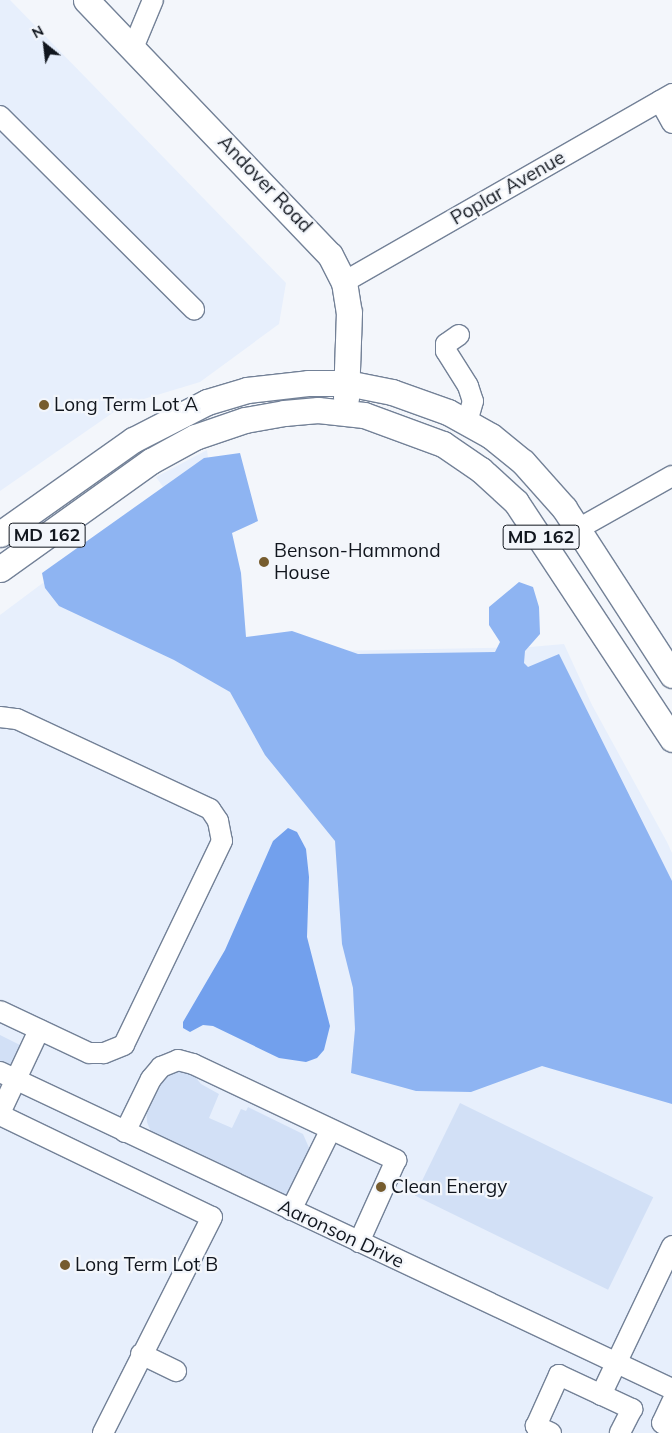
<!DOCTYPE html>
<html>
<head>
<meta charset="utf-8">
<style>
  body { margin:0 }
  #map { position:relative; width:672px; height:1433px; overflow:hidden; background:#f3f6fb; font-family:Mulish,sans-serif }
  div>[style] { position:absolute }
  .built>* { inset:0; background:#e7effc }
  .green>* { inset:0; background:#d2e0f6; transform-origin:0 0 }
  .forest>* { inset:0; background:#8eb4f2 }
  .water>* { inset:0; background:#72a0ed }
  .roads { filter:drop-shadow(1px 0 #738197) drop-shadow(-1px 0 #738197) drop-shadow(0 1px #738197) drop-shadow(0 -1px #738197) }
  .minor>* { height:20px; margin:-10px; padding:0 10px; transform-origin:10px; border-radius:10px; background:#fff }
  .major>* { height:25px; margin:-12.5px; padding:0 12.5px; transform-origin:12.5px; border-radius:12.5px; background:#fff }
  .dots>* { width:14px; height:14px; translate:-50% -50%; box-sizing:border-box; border:2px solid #f3f6fb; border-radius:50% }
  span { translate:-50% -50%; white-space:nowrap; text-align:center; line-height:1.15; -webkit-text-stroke:4.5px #f3f6fb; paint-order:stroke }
  .shield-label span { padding:1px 4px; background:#f3f6fb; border:1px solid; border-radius:4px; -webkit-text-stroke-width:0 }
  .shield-label { font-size:18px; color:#11161e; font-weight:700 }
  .street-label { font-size:19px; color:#11161e }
  .poi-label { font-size:19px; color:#11161e }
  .left { translate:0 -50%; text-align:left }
  .north { position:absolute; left:20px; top:20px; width:50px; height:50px; -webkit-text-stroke:4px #f3f6fb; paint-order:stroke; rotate:331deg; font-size:14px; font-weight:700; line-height:20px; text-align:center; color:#11161e }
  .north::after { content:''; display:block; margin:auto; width:18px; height:22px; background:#11161e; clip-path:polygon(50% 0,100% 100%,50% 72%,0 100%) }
</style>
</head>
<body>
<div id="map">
  <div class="built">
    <div style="clip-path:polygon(0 0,10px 0,286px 283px,279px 324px,200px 382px,124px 405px,0 491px)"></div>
    <div style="clip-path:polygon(207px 450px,234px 653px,530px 647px,564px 644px,592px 705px,667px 842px,672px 853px,672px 1433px,0 1433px,0 615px,166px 491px,156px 477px)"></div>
  </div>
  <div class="green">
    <div style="clip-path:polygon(0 1035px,20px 1045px,10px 1066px,0 1062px)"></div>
    <div style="clip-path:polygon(179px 1069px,192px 1073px,201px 1084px,219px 1094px,209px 1118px,232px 1128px,241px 1109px,246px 1111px,248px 1107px,303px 1134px,310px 1150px,291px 1192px,282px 1195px,151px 1132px,147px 1122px,146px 1106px,162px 1077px)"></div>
    <div style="left:460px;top:1103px;width:215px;height:103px;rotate:26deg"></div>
  </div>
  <div class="forest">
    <div style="clip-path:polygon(240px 453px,258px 521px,232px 533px,241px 573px,246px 637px,292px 631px,358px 654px,495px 652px,500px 642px,489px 625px,489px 607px,519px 582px,533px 587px,539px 607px,540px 634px,525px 651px,524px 663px,528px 667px,559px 654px,672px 881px,672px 1104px,542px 1066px,471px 1092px,416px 1091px,351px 1073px,355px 1029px,353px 988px,342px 944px,335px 841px,265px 755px,230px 692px,174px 660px,59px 606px,45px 588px,42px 573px,204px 458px)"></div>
  </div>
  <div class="water">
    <div style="clip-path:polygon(288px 828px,297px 832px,306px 849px,309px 877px,307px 937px,330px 1026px,324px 1050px,317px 1058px,306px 1062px,279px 1058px,213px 1026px,203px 1025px,190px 1032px,183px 1028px,183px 1022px,225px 950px,273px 841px)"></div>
  </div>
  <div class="roads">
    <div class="minor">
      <div style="left:133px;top:48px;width:52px;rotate:-67.4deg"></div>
      <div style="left:660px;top:101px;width:25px;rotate:61deg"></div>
      <div style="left:0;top:116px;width:274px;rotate:44.9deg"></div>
      <div style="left:344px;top:282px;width:378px;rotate:-29.8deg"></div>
      <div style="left:459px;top:335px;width:16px;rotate:145deg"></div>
      <div style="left:446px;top:344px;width:7px;rotate:90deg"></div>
      <div style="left:446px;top:351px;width:41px;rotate:57.8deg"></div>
      <div style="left:468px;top:386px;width:16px;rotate:72deg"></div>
      <div style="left:473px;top:401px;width:22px;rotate:106deg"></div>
      <div style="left:578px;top:529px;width:108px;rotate:-29.4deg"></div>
      <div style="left:0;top:717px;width:17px;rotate:7deg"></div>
      <div style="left:17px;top:719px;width:213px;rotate:25deg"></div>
      <div style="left:210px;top:809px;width:14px;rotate:56deg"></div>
      <div style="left:218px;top:821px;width:20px;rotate:79deg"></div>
      <div style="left:222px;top:841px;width:226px;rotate:115.7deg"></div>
      <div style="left:124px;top:1045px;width:22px;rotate:158deg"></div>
      <div style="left:104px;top:1053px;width:15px;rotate:180deg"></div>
      <div style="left:89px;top:1053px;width:98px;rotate:-154.7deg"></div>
      <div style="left:0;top:1072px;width:743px;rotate:25.25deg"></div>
      <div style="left:0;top:1113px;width:92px;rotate:-64.8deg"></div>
      <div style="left:0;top:1115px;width:235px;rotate:25.7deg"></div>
      <div style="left:212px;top:1217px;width:242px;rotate:116.8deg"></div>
      <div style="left:125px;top:1132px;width:59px;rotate:-63.9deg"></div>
      <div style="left:151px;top:1079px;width:16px;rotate:-50deg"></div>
      <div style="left:161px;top:1067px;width:18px;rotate:-22deg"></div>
      <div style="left:178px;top:1060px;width:16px;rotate:15deg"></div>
      <div style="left:193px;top:1064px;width:225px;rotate:25.3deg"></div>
      <div style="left:396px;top:1160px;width:90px;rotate:114.3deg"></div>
      <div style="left:291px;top:1210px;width:88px;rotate:-63.7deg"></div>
      <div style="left:141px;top:1354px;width:39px;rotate:26deg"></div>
      <div style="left:601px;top:1395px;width:165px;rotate:-64.5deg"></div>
      <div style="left:672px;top:1402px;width:23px;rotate:115deg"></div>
      <div style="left:662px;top:1423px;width:11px;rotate:27deg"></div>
      <div style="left:551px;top:1433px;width:17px;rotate:-155deg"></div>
      <div style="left:536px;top:1426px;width:56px;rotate:-65.7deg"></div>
      <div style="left:559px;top:1375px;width:81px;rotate:25deg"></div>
      <div style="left:632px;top:1409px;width:27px;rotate:117deg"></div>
    </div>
    <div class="major">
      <div style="left:86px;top:0;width:353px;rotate:46.3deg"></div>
      <div style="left:330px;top:255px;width:30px;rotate:63deg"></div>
      <div style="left:344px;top:282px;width:30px;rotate:81deg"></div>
      <div style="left:349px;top:312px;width:86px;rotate:92deg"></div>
      <div style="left:0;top:534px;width:163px;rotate:-35.3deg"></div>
      <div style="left:133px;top:440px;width:83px;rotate:-27.2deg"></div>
      <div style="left:207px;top:402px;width:42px;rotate:-16.7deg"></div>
      <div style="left:247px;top:390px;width:61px;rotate:-6.5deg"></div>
      <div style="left:308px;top:383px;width:39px"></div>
      <div style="left:347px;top:383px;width:46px;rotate:11.3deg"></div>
      <div style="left:392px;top:392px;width:59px;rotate:19.7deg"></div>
      <div style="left:448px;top:412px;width:49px;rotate:29.2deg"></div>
      <div style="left:491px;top:436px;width:41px;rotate:39.1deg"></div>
      <div style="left:523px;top:462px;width:62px;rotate:48.3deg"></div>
      <div style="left:564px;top:508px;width:199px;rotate:57.1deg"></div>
      <div style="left:0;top:569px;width:186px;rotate:-35.6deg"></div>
      <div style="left:151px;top:461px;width:50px;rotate:-28.6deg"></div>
      <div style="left:195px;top:437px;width:53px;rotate:-18.8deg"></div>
      <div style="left:245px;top:420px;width:40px;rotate:-10deg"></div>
      <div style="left:284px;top:413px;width:34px;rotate:-5deg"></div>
      <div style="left:318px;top:410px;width:46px;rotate:6.2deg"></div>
      <div style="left:364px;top:415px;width:84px;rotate:20.2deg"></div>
      <div style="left:443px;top:444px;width:46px;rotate:34.4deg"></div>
      <div style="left:481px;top:470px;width:47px;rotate:42.4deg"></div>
      <div style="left:516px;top:502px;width:284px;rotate:56.6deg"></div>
    </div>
  </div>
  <div class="dots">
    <div style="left:44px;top:405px;background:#765c2e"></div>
    <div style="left:264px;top:562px;background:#765c2e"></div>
    <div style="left:381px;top:1187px;background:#765c2e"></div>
    <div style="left:65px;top:1265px;background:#765c2e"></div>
  </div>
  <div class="shield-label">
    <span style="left:47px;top:535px">MD 162</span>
    <span style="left:541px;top:537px">MD 162</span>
  </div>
  <div class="street-label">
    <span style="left:265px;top:184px;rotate:46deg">Andover Road</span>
    <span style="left:508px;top:188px;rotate:-30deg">Poplar Avenue</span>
    <span style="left:341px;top:1234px;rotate:25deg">Aaronson Drive</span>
  </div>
  <div class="poi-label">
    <span class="left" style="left:54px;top:405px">Long Term Lot A</span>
    <span class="left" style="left:274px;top:562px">Benson-Hammond<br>House</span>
    <span class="left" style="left:391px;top:1187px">Clean Energy</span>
    <span class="left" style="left:75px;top:1265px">Long Term Lot B</span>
  </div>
  <div class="north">N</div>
</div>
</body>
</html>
